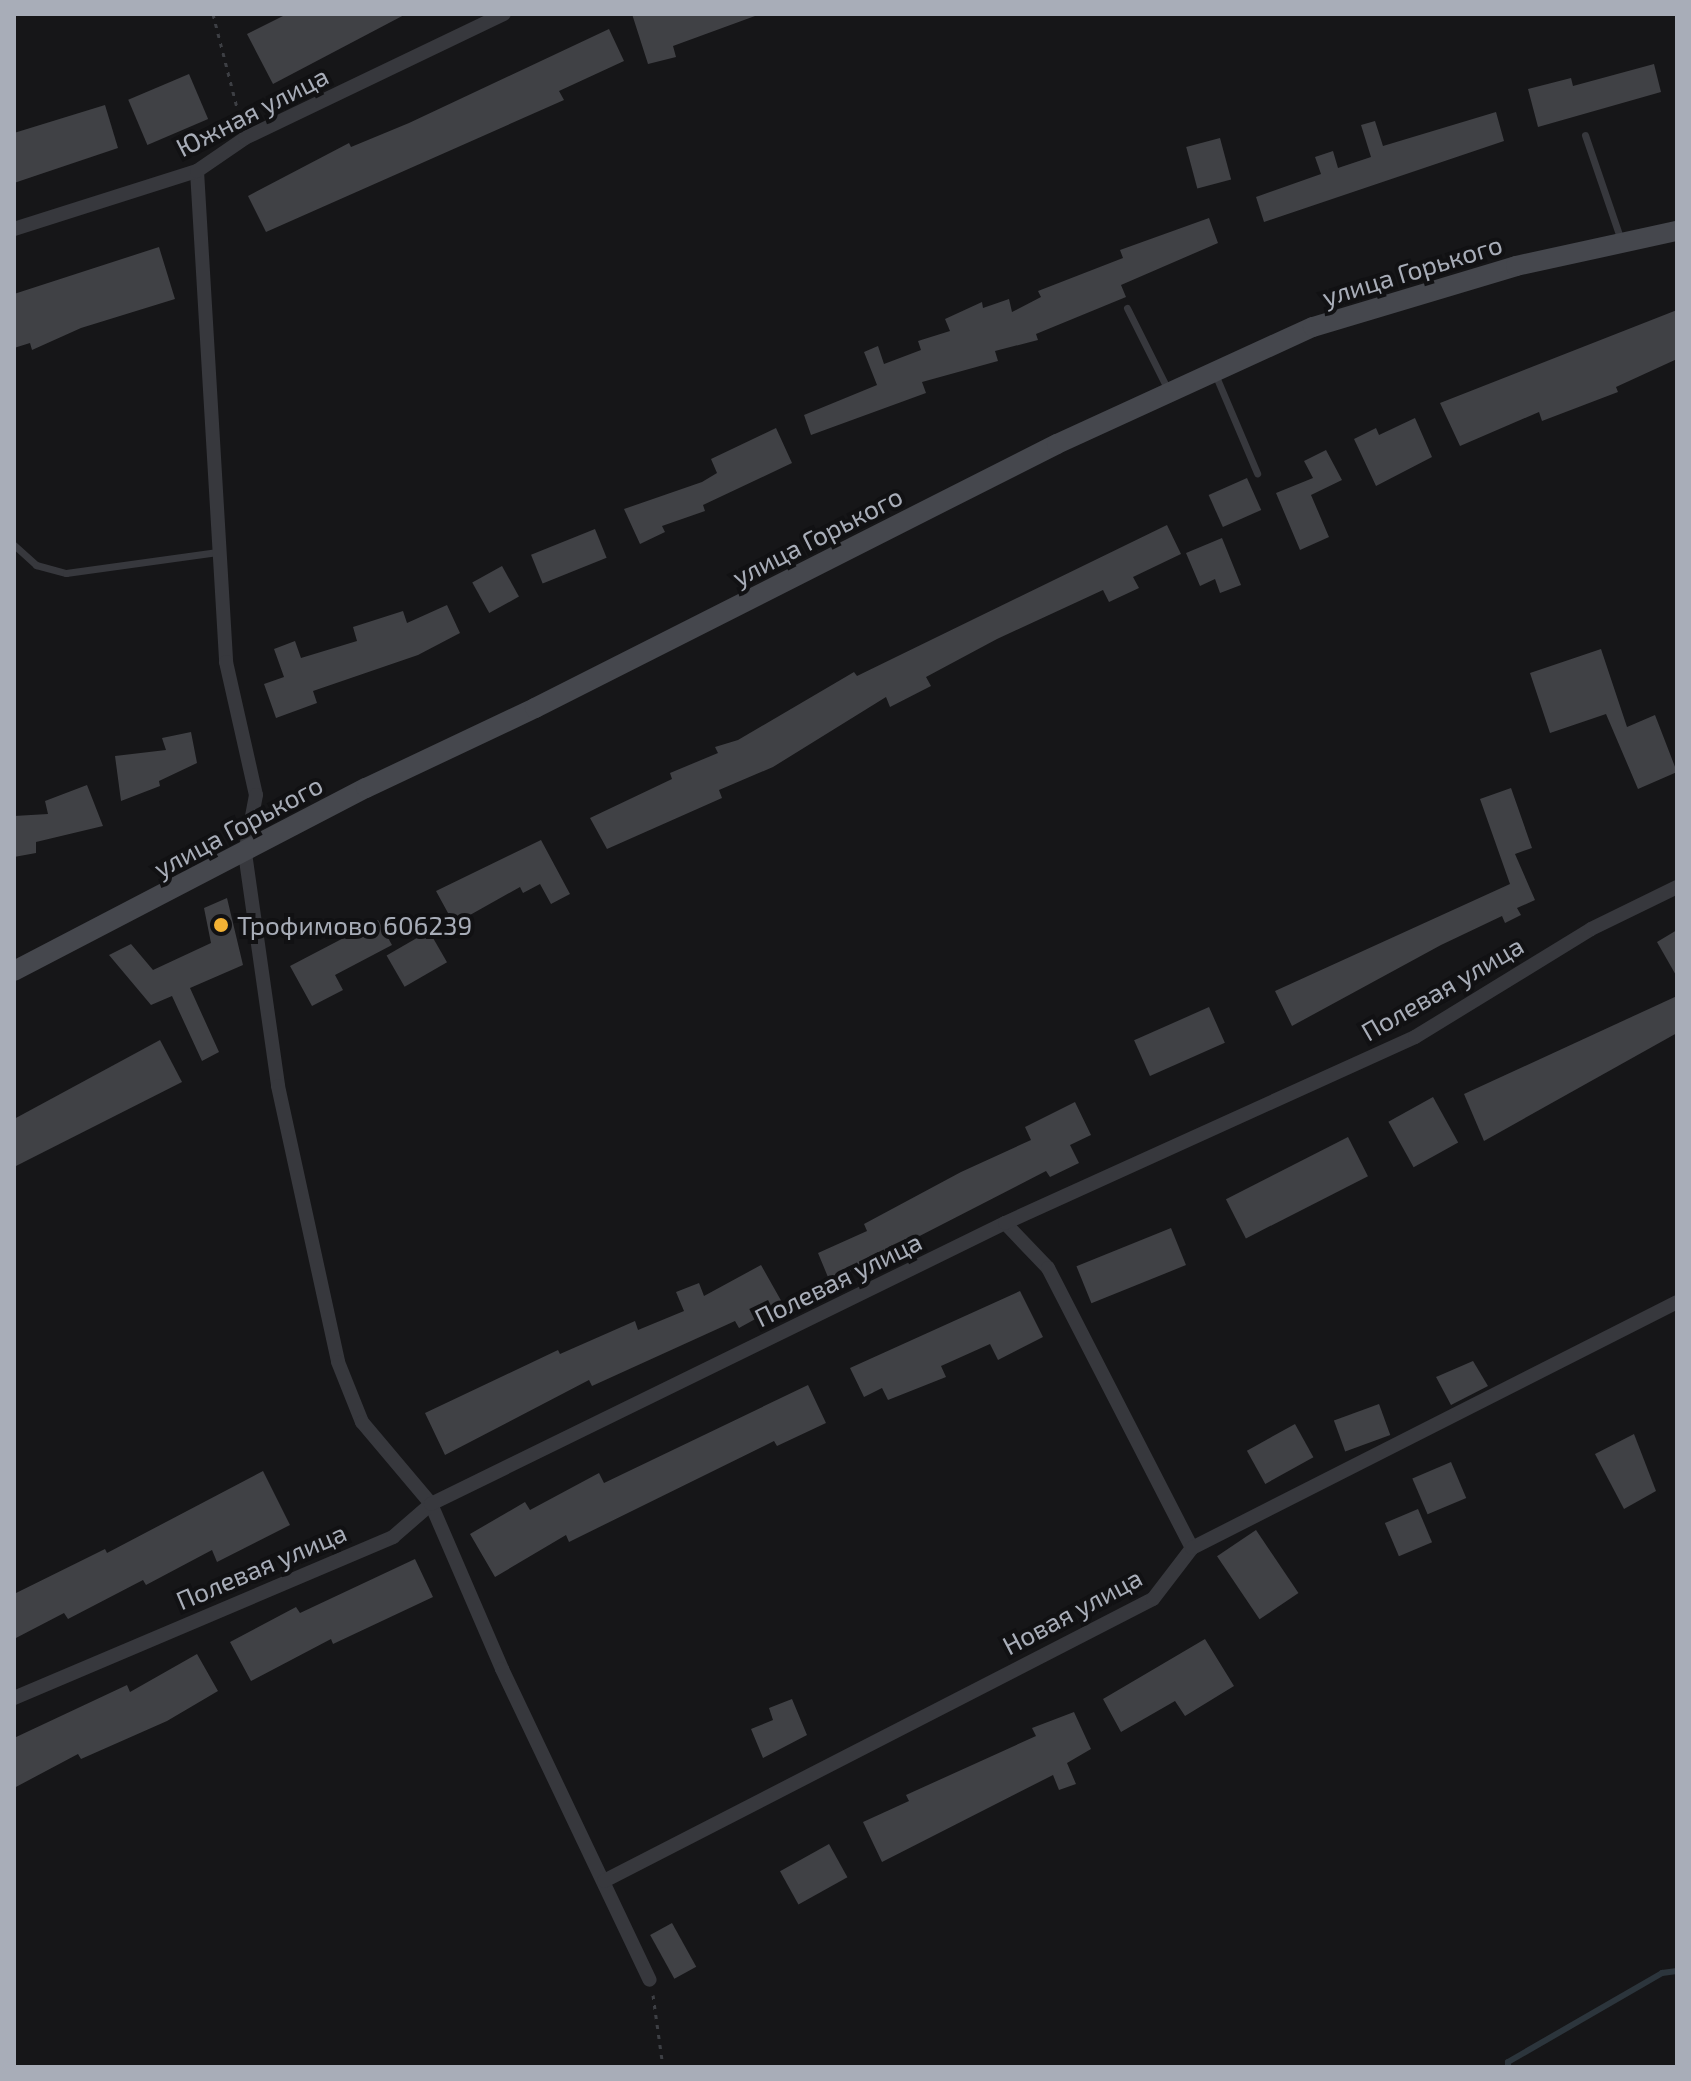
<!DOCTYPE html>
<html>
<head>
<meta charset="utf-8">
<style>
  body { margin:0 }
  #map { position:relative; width:1691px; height:2081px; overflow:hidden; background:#161618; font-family:"Exo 2",sans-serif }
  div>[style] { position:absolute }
  .stream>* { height:6px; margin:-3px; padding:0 3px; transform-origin:3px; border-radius:3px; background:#2c353c }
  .building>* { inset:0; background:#404145; transform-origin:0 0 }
  .path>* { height:3px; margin-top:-1.5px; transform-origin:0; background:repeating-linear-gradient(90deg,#3d3f44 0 4px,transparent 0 10px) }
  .service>* { height:7px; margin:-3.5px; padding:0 3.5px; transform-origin:3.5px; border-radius:3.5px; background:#37383d }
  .minor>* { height:14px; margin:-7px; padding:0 7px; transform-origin:7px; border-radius:7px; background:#37383d }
  .secondary>* { height:20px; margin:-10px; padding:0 10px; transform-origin:10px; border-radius:10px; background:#45474d }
  .dots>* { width:22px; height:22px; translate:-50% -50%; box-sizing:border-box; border:4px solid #111113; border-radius:50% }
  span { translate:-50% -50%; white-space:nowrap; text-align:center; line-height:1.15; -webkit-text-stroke:8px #111113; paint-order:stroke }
  .street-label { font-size:26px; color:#a8adb8 }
  .poi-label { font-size:26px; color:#a8adb8 }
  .left { translate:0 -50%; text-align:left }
  .frame { position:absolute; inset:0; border:16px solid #a8adb8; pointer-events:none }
</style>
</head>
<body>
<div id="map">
  <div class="stream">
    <div style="left:1508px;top:2067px;width:5px;rotate:-90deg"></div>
    <div style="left:1508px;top:2062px;width:178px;rotate:-30deg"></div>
    <div style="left:1662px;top:1973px;width:15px;rotate:-8deg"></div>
  </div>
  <div class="building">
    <div style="clip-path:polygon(287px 14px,406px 14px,273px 84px,247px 34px)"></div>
    <div style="clip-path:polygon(632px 14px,755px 14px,755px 16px,673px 46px,676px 57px,648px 64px)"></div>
    <div style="clip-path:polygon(609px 29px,624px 61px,559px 91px,564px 100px,266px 232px,248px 196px,349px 143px,351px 147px,409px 123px)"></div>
    <div style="clip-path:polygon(1654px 64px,1661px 92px,1538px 127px,1528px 89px,1571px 78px,1573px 86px)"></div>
    <div style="left:189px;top:74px;width:49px;height:66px;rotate:67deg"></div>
    <div style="clip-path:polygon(105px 105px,118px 148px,14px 183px,14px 133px)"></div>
    <div style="clip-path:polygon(1496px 112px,1504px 141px,1264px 222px,1256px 197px,1321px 174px,1315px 157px,1333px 151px,1338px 168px,1371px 157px,1361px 125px,1375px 121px,1383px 146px)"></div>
    <div style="left:1220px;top:138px;width:43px;height:35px;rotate:75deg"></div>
    <div style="clip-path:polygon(1209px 218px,1218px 243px,1121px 285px,1126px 297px,1036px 334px,1038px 340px,995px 351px,998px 361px,922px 382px,926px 393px,811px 435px,804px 415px,877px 385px,864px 352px,878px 346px,884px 364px,921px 350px,918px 341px,950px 331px,945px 319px,982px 302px,983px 308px,1009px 299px,1012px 312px,1041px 297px,1038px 291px,1123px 258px,1120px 250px)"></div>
    <div style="clip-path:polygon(159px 247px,175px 299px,81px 328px,32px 350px,30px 343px,14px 348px,14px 294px)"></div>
    <div style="clip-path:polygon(1677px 310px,1677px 359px,1616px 387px,1618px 392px,1542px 421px,1539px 412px,1460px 446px,1440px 403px)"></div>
    <div style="clip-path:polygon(1415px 418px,1432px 457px,1376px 486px,1354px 439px,1376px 428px,1379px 435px)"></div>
    <div style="clip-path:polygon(776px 428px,792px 463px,703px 505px,705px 511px,662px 526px,665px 532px,640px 544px,624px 509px,702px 482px,717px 473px,711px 459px)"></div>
    <div style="clip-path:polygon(1326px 450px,1342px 480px,1311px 495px,1329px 537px,1300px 550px,1276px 493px,1313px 478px,1304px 461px)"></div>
    <div style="left:1247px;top:478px;width:35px;height:42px;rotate:66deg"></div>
    <div style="clip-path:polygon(1167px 525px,1181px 554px,1133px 577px,1139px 588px,1109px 602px,1103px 590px,997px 639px,926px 677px,931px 686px,890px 707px,886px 697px,773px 767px,719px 790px,722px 798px,607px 849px,590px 818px,672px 779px,670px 773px,718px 753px,715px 747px,738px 740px,854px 672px,857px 676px)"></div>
    <div style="left:595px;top:529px;width:31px;height:69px;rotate:68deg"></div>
    <div style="clip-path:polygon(1222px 538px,1241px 585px,1220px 593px,1215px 579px,1200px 586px,1186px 553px)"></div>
    <div style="left:502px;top:566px;width:35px;height:34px;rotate:61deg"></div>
    <div style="clip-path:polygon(447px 605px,460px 633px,418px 655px,313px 691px,317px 703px,276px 718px,264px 684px,284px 677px,274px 649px,295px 641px,301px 658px,357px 641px,353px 627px,403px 611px,407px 623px)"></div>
    <div style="clip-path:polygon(1601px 649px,1627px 727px,1655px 715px,1677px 772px,1638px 789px,1606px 714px,1550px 733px,1530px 673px)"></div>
    <div style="clip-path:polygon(191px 732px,197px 763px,159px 781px,160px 786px,121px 801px,115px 756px,166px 750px,162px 738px)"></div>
    <div style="clip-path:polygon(87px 785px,103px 826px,36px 842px,36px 853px,14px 857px,14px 816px,48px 814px,45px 801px)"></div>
    <div style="clip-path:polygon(1511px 788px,1532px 848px,1515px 854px,1535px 900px,1517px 908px,1521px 915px,1505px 923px,1502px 916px,1441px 945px,1292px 1026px,1275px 991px,1510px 884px,1480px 799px)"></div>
    <div style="clip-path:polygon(541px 840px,570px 894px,551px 904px,540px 884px,523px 893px,520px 887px,454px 924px,436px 891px)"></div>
    <div style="clip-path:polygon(227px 898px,243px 965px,190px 988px,219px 1052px,202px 1061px,172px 996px,151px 1005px,109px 955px,131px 944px,153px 970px,211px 943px,204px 908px)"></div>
    <div style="clip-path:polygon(378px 920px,392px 945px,335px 975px,343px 990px,312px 1006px,290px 966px)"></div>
    <div style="clip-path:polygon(1677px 930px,1677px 977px,1657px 942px)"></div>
    <div style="left:429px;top:931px;width:36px;height:49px;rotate:60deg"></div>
    <div style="clip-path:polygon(1677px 996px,1677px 1033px,1484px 1141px,1464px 1094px)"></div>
    <div style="left:1209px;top:1007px;width:39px;height:82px;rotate:66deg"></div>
    <div style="clip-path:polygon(160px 1040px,182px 1082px,14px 1167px,14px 1119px)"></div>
    <div style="left:1433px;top:1097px;width:52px;height:51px;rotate:61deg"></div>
    <div style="clip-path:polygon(1075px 1102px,1091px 1135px,1070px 1145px,1079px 1163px,1050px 1177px,1046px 1171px,830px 1282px,818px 1253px,867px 1231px,864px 1224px,961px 1172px,1031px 1140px,1025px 1127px)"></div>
    <div style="left:1348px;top:1137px;width:44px;height:137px;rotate:63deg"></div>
    <div style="left:1171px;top:1228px;width:40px;height:102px;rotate:68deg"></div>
    <div style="clip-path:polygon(761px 1265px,783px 1304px,739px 1328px,735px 1321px,592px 1386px,589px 1380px,445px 1455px,425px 1413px,558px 1350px,560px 1354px,635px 1321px,638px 1330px,684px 1311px,676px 1292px,699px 1283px,704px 1296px)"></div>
    <div style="clip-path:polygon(1020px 1291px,1043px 1337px,998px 1360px,990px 1344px,941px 1366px,946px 1377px,888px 1400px,882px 1388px,864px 1397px,850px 1368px)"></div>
    <div style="clip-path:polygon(1473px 1361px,1488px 1386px,1451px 1405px,1436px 1377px)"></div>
    <div style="clip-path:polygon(808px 1385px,826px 1423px,777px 1446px,774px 1441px,569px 1542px,566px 1535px,495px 1577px,470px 1534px,525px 1502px,530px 1510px,599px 1473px,604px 1483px)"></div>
    <div style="left:1379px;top:1404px;width:33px;height:48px;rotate:70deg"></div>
    <div style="left:1295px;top:1424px;width:38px;height:55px;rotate:61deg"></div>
    <div style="clip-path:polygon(1634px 1434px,1656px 1491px,1624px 1509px,1595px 1454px)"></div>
    <div style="left:1451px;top:1462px;width:39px;height:42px;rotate:67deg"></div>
    <div style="clip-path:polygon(263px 1471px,290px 1525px,217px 1562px,212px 1550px,146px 1585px,143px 1580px,68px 1619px,64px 1613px,14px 1639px,14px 1594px,105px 1549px,107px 1553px)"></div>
    <div style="left:1418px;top:1509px;width:36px;height:36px;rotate:67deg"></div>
    <div style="left:1256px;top:1530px;width:76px;height:47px;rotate:56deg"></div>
    <div style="clip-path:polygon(415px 1559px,433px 1597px,333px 1644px,331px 1639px,251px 1681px,230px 1642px,296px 1607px,300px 1613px)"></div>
    <div style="clip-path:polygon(1205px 1639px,1234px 1686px,1185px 1716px,1175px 1701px,1121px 1732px,1103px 1699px)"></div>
    <div style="clip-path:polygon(197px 1654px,218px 1691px,167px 1721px,81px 1759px,78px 1754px,14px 1788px,14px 1738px,127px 1685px,130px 1692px)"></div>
    <div style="clip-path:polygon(792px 1699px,807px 1735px,763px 1758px,751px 1729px,773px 1720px,769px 1708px)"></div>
    <div style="clip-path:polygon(1074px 1712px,1091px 1749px,1067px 1763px,1076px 1784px,1059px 1790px,1053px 1775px,882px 1862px,863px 1822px,909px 1801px,906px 1795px,1036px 1736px,1032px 1728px)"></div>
    <div style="left:829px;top:1844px;width:38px;height:56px;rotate:61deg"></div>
    <div style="left:672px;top:1923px;width:50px;height:25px;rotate:61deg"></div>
  </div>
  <div class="path">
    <div style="left:213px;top:14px;width:113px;rotate:75.6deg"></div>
    <div style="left:653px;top:1995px;width:73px;rotate:82.1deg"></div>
  </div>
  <div class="service">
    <div style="left:1585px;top:135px;width:111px;rotate:71.1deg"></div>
    <div style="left:1127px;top:308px;width:92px;rotate:63.4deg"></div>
    <div style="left:1215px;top:374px;width:108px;rotate:67deg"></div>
    <div style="left:14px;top:545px;width:30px;rotate:42deg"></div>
    <div style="left:36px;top:565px;width:31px;rotate:15deg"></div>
    <div style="left:66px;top:573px;width:153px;rotate:-7.9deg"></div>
  </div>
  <div class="minor">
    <div style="left:197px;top:171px;width:492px;rotate:86.6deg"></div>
    <div style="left:226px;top:662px;width:136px;rotate:77.3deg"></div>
    <div style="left:256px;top:795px;width:59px;rotate:100.7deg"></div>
    <div style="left:245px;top:853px;width:235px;rotate:81.9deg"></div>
    <div style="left:278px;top:1086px;width:282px;rotate:77.7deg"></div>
    <div style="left:338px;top:1362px;width:65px;rotate:68.2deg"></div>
    <div style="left:362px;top:1422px;width:107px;rotate:49.9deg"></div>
    <div style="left:431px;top:1504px;width:180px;rotate:66.7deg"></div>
    <div style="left:502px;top:1669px;width:344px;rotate:64.6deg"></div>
    <div style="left:14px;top:229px;width:192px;rotate:-17.6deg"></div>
    <div style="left:197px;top:171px;width:58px;rotate:-34.5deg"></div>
    <div style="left:245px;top:138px;width:287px;rotate:-25.6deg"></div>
    <div style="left:1005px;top:1223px;width:62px;rotate:46.3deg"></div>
    <div style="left:1048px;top:1268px;width:315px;rotate:62.8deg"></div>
    <div style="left:14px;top:1698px;width:412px;rotate:-23deg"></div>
    <div style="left:393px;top:1537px;width:50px;rotate:-41deg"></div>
    <div style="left:431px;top:1504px;width:639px;rotate:-26.08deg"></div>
    <div style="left:1005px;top:1223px;width:450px;rotate:-24.4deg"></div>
    <div style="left:1415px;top:1037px;width:206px;rotate:-31.5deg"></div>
    <div style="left:1591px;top:929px;width:96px;rotate:-26deg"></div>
    <div style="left:604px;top:1881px;width:617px;rotate:-27.19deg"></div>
    <div style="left:1153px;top:1599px;width:64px;rotate:-52.6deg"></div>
    <div style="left:1192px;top:1548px;width:544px;rotate:-26.89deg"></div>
  </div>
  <div class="secondary">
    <div style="left:14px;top:971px;width:397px;rotate:-27.5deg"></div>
    <div style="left:366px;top:788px;width:187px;rotate:-25.3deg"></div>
    <div style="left:535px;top:708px;width:585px;rotate:-26.83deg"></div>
    <div style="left:1057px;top:444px;width:281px;rotate:-24.6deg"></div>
    <div style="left:1313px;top:327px;width:212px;rotate:-16.7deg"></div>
    <div style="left:1516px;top:266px;width:165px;rotate:-12.3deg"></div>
  </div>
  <div class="dots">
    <div style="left:221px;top:925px;background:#f2b134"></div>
  </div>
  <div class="street-label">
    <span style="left:252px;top:111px;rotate:-27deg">Южная улица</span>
    <span style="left:1412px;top:270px;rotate:-17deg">улица Горького</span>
    <span style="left:817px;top:536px;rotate:-27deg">улица Горького</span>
    <span style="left:238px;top:826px;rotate:-28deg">улица Горького</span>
    <span style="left:1442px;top:988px;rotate:-30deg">Полевая улица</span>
    <span style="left:838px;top:1279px;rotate:-26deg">Полевая улица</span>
    <span style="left:261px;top:1566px;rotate:-23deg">Полевая улица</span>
    <span style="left:1072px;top:1611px;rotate:-28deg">Новая улица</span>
  </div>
  <div class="poi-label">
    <span class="left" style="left:237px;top:925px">Трофимово 606239</span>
  </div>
  <div class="frame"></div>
</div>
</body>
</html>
